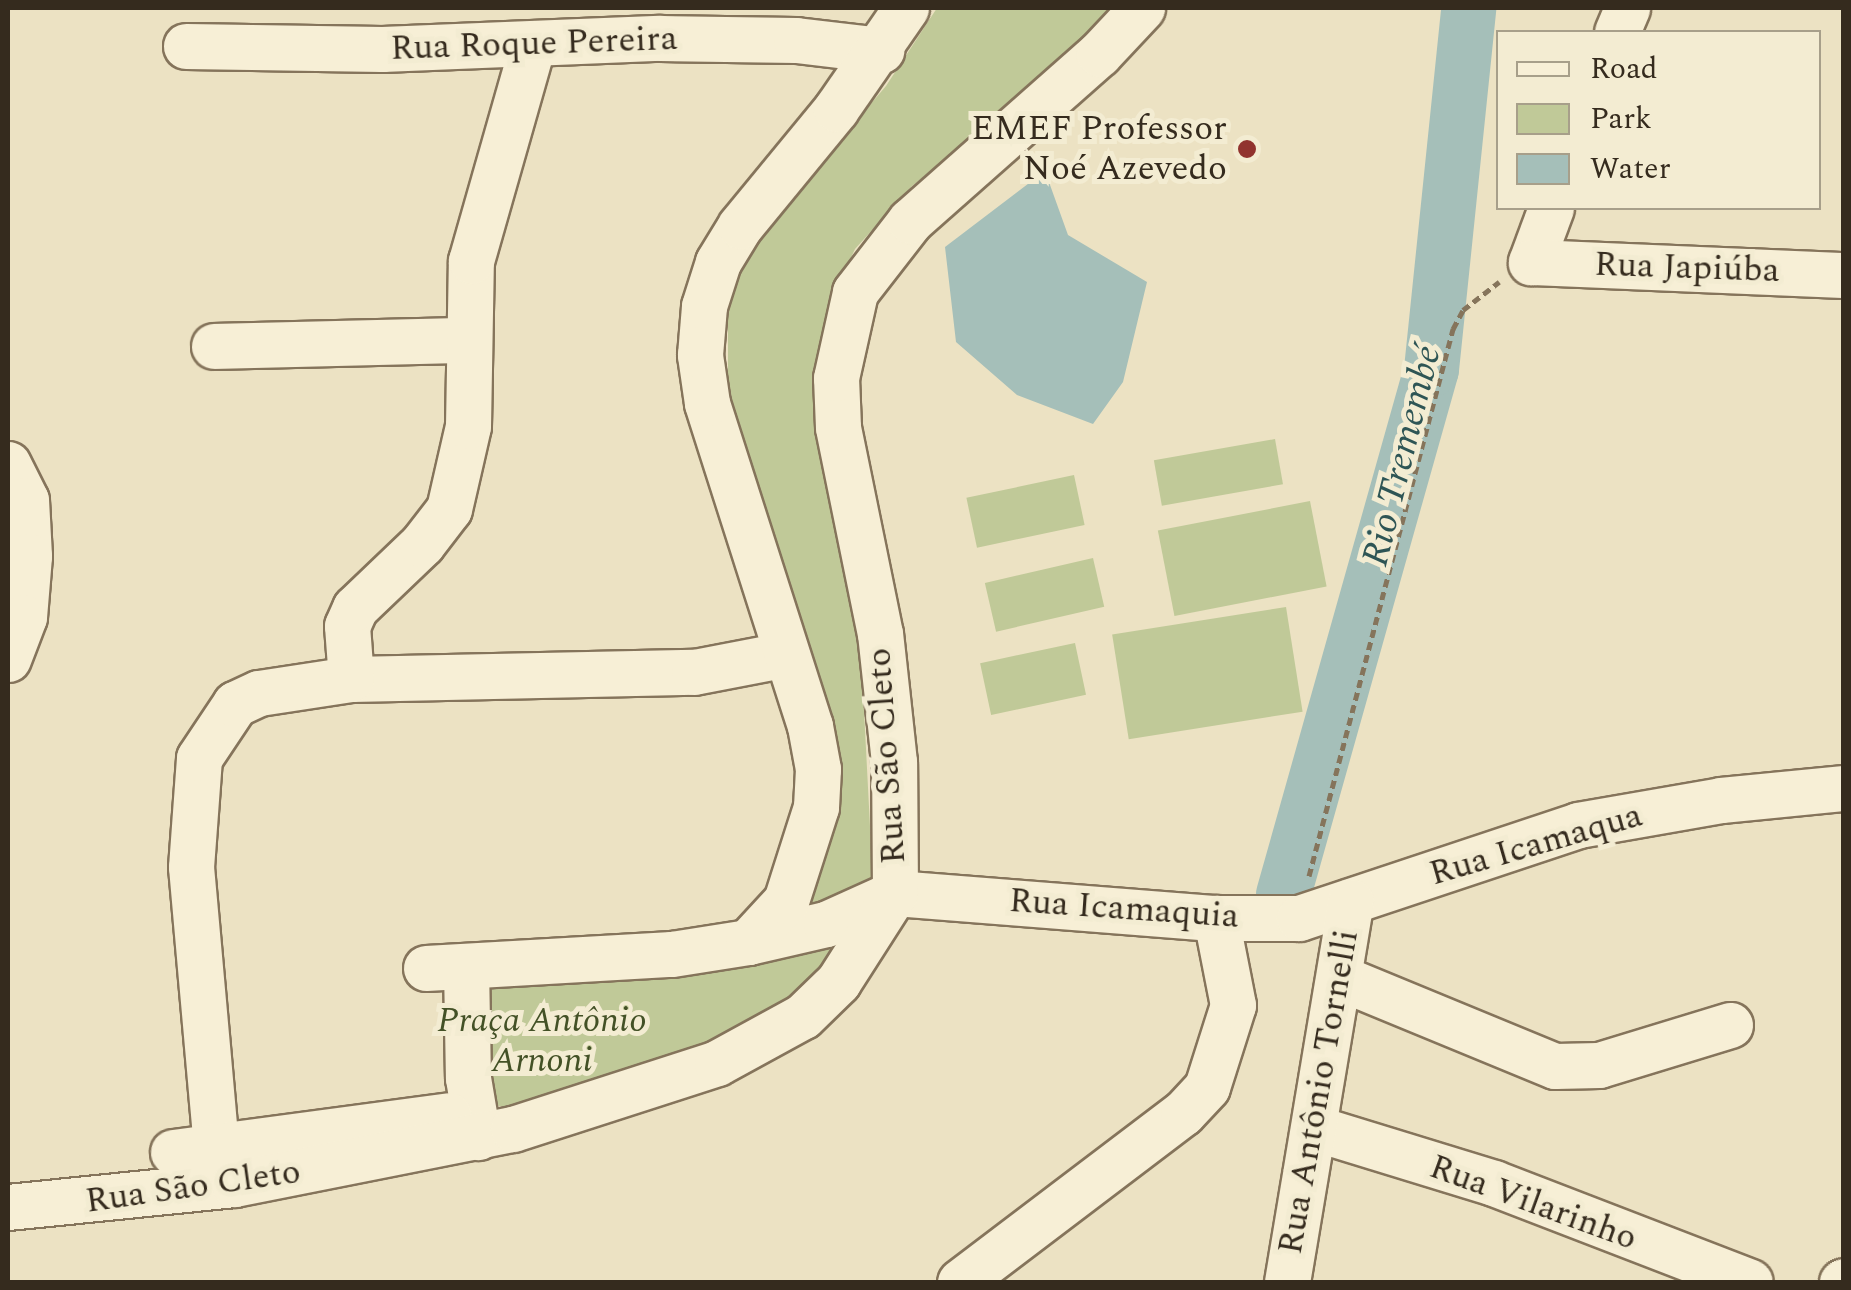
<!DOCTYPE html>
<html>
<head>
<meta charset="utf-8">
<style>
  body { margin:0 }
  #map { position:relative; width:1851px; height:1290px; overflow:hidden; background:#ece2c3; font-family:Spectral,serif }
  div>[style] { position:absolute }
  .green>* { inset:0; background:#c0c998; transform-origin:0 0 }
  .water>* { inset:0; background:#a5bfb9 }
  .river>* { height:55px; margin:-27.5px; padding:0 27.5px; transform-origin:27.5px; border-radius:27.5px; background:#a5bfb9 }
  .path>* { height:5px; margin-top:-2.5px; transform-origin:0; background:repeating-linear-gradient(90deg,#85745b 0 8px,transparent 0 13px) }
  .roads { filter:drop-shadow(2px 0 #85745b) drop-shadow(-2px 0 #85745b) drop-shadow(0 2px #85745b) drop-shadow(0 -2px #85745b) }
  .minor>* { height:45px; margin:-22.5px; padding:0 22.5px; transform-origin:22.5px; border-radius:22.5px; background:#f7efd6 }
  .dots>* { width:28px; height:28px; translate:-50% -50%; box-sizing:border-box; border:5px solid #f3ecd2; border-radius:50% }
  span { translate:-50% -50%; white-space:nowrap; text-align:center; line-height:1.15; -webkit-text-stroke:10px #f3ecd2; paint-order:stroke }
  .street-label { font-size:35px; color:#352b1e }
  .poi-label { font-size:35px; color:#352b1e }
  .right { translate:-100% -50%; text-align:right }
  .park-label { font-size:35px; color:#435126; font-style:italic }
  .water-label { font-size:38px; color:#2e5555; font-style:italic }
  .frame { position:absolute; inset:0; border:10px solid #352b1e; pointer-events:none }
  .legend { position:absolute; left:1496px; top:30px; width:325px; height:180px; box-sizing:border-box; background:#f3ecd2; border:2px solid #a79f8a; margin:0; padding:12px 18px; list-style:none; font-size:30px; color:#352b1e }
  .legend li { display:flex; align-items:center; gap:20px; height:50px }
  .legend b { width:50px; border:2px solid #a79f8a }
</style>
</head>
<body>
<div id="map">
  <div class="green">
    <div style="clip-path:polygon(937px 8px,1121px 8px,1093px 41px,912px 186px,855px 249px,841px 279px,817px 427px,861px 652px,872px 865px,871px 881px,811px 908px,819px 871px,728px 387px,728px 299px,743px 262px,774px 217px,886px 86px)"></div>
    <div style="left:1275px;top:439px;width:46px;height:123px;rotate:80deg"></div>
    <div style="left:1074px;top:475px;width:51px;height:110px;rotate:78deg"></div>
    <div style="left:1310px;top:501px;width:87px;height:155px;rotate:79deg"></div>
    <div style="left:1093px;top:558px;width:50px;height:111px;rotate:77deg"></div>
    <div style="left:1286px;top:607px;width:106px;height:176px;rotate:81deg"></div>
    <div style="left:1075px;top:643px;width:53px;height:97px;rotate:78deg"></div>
    <div style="clip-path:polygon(853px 932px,800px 992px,739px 1034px,524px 1110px,494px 1105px,484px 985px)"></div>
  </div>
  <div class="water">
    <div style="clip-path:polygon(1045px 171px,1068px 235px,1147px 282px,1123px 382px,1093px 424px,1017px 395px,956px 342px,945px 247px)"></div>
  </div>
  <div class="river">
    <div style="left:1283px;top:894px;width:545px;rotate:-74.26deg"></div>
    <div style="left:1431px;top:369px;width:363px;rotate:-84.1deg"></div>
  </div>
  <div class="path">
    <div style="left:1309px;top:876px;width:566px;rotate:-75.25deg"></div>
    <div style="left:1453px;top:329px;width:21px;rotate:-62deg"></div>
    <div style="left:1463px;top:310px;width:46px;rotate:-37.9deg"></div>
  </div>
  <div class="roads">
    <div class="minor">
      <div style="left:1617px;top:32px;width:26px;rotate:-67deg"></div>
      <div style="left:186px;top:46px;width:196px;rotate:0.9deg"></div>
      <div style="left:382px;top:49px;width:278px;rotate:-2.3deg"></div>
      <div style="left:660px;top:38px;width:136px;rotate:0.8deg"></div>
      <div style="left:796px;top:40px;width:86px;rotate:6.7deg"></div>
      <div style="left:1551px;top:208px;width:58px;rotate:110.3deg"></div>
      <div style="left:1531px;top:262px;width:313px;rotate:2.4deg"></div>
      <div style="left:214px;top:346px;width:254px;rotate:-1.4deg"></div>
      <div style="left:8px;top:464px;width:40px;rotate:63.4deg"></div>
      <div style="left:26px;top:500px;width:56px;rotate:86.9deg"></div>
      <div style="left:29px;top:556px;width:61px;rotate:94.7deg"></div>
      <div style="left:24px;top:617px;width:45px;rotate:110.9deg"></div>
      <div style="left:351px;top:679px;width:343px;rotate:-1.2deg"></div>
      <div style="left:694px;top:672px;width:90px;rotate:-10.9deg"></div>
      <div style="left:748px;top:942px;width:80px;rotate:-13deg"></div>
      <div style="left:826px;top:924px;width:76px;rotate:-24.2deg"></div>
      <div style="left:895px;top:893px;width:322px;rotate:4.5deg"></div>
      <div style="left:1216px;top:918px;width:83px"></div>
      <div style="left:1299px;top:918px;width:294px;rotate:-18.4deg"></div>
      <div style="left:1578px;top:825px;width:145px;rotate:-9.9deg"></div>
      <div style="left:1721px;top:800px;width:124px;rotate:-5.6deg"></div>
      <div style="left:466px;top:966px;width:112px;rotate:89deg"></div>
      <div style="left:468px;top:1078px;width:60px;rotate:80.4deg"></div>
      <div style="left:426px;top:968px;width:246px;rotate:-3.3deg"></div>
      <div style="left:672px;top:954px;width:77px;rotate:-9deg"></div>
      <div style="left:748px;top:942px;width:56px;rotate:-47.2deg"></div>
      <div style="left:786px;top:901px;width:99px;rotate:-72.3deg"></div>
      <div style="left:816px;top:807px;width:38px;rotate:-87deg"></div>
      <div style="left:818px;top:769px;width:44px;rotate:-100.5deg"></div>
      <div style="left:810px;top:726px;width:339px;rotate:-107.7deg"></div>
      <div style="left:707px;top:403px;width:49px;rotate:-98.3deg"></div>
      <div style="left:700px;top:355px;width:49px;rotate:-85.3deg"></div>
      <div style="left:704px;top:306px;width:46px;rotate:-72.3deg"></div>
      <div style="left:718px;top:262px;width:42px;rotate:-58.6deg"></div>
      <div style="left:740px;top:226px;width:151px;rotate:-50.6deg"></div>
      <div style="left:836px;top:109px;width:123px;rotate:-55.3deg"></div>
      <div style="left:1341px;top:978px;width:231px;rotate:22.4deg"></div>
      <div style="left:1555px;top:1066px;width:44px;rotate:-1.3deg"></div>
      <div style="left:1599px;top:1065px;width:137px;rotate:-17deg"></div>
      <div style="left:1315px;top:1128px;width:187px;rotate:17.1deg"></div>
      <div style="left:1494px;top:1183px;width:274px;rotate:21.1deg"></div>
      <div style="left:216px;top:1147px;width:281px;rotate:-95.1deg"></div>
      <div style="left:191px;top:867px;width:109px;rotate:-85.8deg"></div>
      <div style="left:199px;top:758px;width:65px;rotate:-56.3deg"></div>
      <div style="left:235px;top:704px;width:26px;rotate:-25deg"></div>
      <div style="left:259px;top:693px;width:93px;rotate:-8.7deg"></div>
      <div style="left:351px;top:679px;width:53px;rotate:-94.3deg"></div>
      <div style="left:347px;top:626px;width:20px;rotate:-66deg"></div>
      <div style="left:355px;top:608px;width:93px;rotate:-43.7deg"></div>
      <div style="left:422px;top:544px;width:44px;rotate:-52.4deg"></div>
      <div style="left:449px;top:509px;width:85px;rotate:-77.1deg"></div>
      <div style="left:468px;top:426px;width:165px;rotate:-89deg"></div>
      <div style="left:471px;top:261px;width:226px;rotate:-74.1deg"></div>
      <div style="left:173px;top:1152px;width:278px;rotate:-7.6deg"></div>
      <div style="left:8px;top:1207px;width:227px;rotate:-5.8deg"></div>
      <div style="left:234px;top:1184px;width:284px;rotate:-11.2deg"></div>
      <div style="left:513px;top:1129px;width:214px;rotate:-17.9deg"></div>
      <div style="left:717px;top:1063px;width:98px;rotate:-28.7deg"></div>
      <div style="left:803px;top:1016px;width:49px;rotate:-44.2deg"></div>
      <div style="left:838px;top:982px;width:106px;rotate:-57.4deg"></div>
      <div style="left:895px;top:893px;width:131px;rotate:-90.4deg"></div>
      <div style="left:894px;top:762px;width:129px;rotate:-96.2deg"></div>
      <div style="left:880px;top:634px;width:211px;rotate:-101.5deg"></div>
      <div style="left:838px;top:427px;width:49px;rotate:-92.3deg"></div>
      <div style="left:836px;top:378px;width:88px;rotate:-77.5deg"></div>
      <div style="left:855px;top:292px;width:90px;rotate:-52.2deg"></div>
      <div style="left:910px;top:221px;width:252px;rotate:-41.5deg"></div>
      <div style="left:1099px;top:54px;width:63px;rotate:-46.9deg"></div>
      <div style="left:960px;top:1282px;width:280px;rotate:-37.2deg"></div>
      <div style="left:1183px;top:1113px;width:35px;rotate:-47deg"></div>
      <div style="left:1207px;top:1087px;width:86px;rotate:-72.4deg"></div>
      <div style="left:1233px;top:1005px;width:89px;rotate:-101.1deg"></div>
      <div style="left:1287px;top:1282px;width:386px;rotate:-80.5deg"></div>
      <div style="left:1842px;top:1282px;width:2px;rotate:-27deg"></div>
    </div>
  </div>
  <div class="dots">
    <div style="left:1247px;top:149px;background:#91332e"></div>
  </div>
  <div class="street-label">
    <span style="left:534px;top:44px;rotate:-2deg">Rua Roque Pereira</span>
    <span style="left:1687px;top:268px;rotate:2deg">Rua Japiúba</span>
    <span style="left:887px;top:756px;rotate:-94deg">Rua São Cleto</span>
    <span style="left:1536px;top:845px;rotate:-16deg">Rua Icamaqua</span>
    <span style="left:1124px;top:909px;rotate:4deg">Rua Icamaquia</span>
    <span style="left:1319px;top:1092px;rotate:-80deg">Rua Antônio Tornelli</span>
    <span style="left:193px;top:1187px;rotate:-8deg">Rua São Cleto</span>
    <span style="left:1533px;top:1203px;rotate:20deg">Rua Vilarinho</span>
  </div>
  <div class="poi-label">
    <span class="right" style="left:1227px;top:149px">EMEF Professor<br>Noé Azevedo</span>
  </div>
  <div class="park-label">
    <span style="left:542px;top:1041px">Praça Antônio<br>Arnoni</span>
  </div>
  <div class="water-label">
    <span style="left:1403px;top:456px;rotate:-76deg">Rio Tremembé</span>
  </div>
  <div class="frame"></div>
  <ul class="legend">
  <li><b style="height:12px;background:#f7efd6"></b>Road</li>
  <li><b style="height:28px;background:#c0c998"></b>Park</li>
  <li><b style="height:28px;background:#a5bfb9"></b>Water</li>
  </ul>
</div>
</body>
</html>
